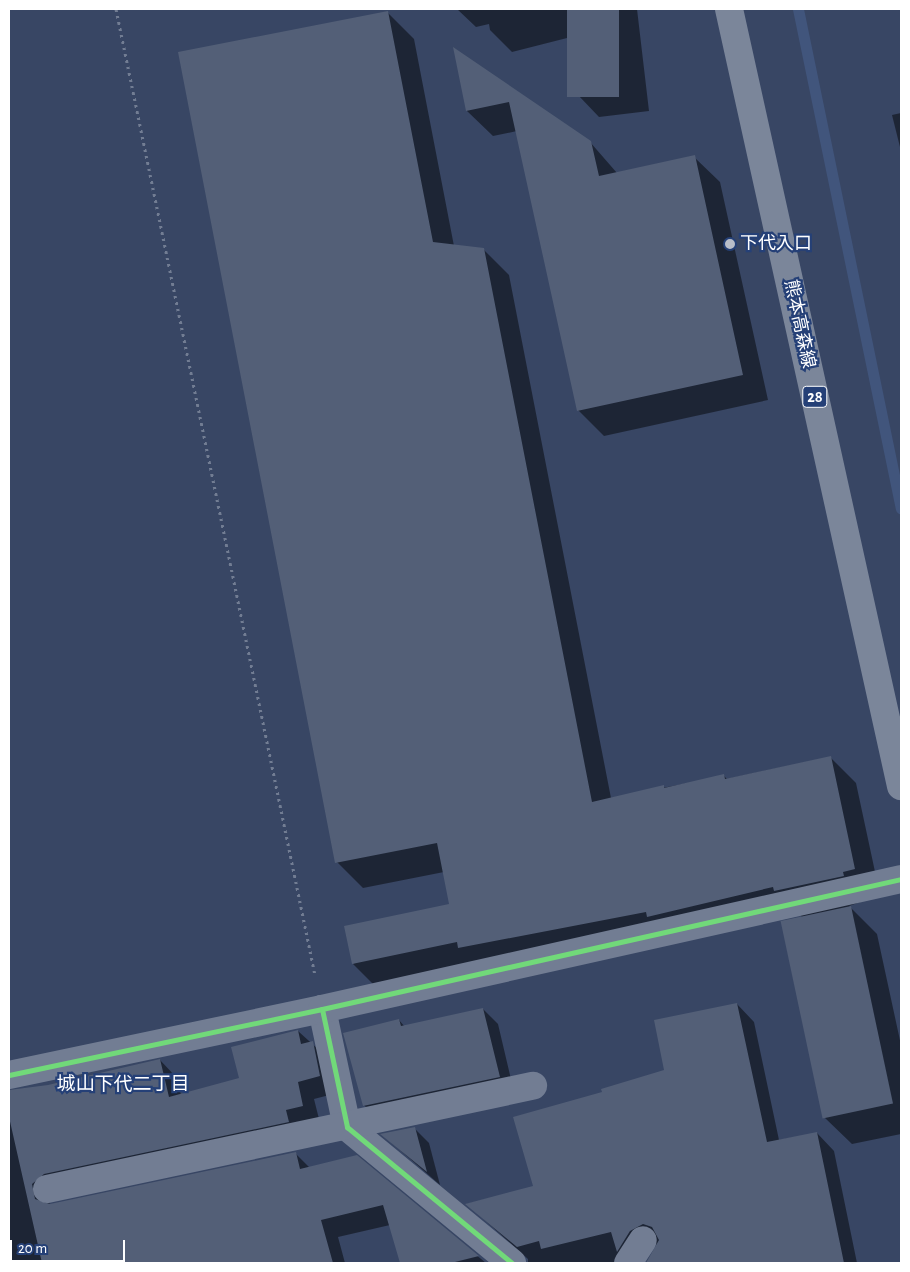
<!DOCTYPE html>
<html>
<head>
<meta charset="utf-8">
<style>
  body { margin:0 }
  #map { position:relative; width:910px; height:1272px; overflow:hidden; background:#384664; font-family:"Alegreya Sans","Noto Sans JP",sans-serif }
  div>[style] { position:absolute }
  .shadow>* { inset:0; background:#0007 }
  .stream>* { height:11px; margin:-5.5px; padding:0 5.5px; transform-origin:5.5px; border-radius:5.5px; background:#41557c }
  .building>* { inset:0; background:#535f77; transform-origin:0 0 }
  .path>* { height:3px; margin-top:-1.5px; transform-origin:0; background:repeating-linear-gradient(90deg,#727d93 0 2.5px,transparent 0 6.5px) }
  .street>* { height:28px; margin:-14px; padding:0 14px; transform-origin:14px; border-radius:14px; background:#727d93 }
  .primary>* { height:28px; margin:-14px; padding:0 14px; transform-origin:14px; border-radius:14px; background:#7b869a }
  .cycleway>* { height:5px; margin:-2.5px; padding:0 2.5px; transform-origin:2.5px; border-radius:2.5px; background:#71d979 }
  .dots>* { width:14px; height:14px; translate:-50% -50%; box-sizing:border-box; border:2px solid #254077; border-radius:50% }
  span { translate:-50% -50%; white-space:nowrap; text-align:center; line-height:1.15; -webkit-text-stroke:4.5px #254077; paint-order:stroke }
  .shield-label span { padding:1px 4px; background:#254077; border:1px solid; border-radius:4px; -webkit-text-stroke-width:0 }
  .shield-label { font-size:16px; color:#fff; font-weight:700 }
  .poi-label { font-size:18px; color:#fff }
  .left { translate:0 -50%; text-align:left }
  .street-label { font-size:18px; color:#fff }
  .neighbourhood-label { font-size:19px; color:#fff }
  .frame { position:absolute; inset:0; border:10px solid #fff; pointer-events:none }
  .scale { position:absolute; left:10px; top:1240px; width:115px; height:22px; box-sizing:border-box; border:2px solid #fff; border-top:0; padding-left:6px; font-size:15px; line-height:18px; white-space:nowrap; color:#fff; -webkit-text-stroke:4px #254077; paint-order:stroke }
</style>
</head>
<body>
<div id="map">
  <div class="shadow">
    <div style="clip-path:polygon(457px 9px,637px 9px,649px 111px,599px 117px,578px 95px,571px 37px,512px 52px,490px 30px,489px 24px,476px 27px)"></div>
    <div style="clip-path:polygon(388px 13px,414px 39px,454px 246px,483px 249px,509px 275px,611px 798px,724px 776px,727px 779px,830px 757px,856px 783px,880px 895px,849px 906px,877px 934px,901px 1045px,901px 1134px,852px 1144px,825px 1118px,803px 918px,798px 913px,379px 990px,353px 964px,451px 905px,444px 872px,363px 888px,337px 862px)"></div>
    <div style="clip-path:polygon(455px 50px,590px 142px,617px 173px,694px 157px,720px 182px,768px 400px,604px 436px,578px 410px,517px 131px,493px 136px,467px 111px)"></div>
    <div style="clip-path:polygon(901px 113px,901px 151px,892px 115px)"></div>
    <div style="clip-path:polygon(737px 1004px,754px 1022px,779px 1140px,817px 1133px,834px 1151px,857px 1263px,647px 1263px,658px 1244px,648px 1248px,638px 1263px,528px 1263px,528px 1259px,467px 1204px,534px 1187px,603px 1093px,666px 1071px)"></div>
    <div style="clip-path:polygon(483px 1009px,498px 1024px,514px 1092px,379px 1120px,364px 1105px,399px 1020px,405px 1027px)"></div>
    <div style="clip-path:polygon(298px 1031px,330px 1060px,337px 1093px,314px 1099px,320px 1123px,49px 1201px,50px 1206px,296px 1154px,310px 1168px,356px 1157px,486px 1263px,401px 1263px,390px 1225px,338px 1237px,345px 1263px,9px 1263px,9px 1091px,49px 1086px,160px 1060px,177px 1078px,181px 1095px,240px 1079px)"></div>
    <div style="clip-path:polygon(414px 1128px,429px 1143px,440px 1185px,383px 1135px)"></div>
  </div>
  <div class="stream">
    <div style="left:798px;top:9px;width:510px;rotate:78.36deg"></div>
  </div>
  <div class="building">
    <div style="left:567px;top:9px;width:52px;height:88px"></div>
    <div style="clip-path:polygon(388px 11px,433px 242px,484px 248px,592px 802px,664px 785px,664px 788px,724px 774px,725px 779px,831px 756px,855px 869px,843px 872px,844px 876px,774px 891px,773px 887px,647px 917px,646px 912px,458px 948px,457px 942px,352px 964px,344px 926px,449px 904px,437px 843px,335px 863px,178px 52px)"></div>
    <div style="clip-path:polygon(453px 47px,591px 141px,599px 176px,695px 155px,743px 375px,577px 411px,509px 102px,466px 111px)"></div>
    <div style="left:851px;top:906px;width:202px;height:72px;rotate:78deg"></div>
    <div style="clip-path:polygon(737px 1003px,767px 1142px,817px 1132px,844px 1263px,646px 1263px,659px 1240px,652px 1227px,643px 1224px,630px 1231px,617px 1252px,611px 1232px,541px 1249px,539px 1241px,517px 1247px,465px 1204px,533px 1186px,513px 1117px,602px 1092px,601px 1089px,664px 1070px,654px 1020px)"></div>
    <div style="clip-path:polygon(483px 1008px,500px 1077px,363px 1106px,343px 1033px,399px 1019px,401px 1026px)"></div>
    <div style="clip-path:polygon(298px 1030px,301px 1044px,313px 1041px,320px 1076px,298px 1082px,303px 1106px,286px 1110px,289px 1122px,44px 1174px,32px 1184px,35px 1199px,50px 1204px,296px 1152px,300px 1169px,357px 1155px,479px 1256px,451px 1263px,400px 1263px,383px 1205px,321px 1220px,333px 1263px,42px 1263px,9px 1117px,9px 1090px,48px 1085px,160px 1059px,169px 1097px,239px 1078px,231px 1047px)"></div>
    <div style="clip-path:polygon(415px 1127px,427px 1172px,380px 1134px)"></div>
  </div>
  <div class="path">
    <div style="left:116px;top:9px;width:986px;rotate:78.36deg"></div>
  </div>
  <div class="street">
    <div style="left:322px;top:1009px;width:121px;rotate:78deg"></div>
    <div style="left:347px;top:1127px;width:214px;rotate:39.5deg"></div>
    <div style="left:9px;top:1075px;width:320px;rotate:-11.9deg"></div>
    <div style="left:322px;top:1009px;width:593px;rotate:-12.65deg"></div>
    <div style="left:47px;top:1189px;width:497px;rotate:-12deg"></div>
    <div style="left:628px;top:1263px;width:27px;rotate:-57deg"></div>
  </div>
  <div class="primary">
    <div style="left:729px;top:9px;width:796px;rotate:77.52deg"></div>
  </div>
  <div class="cycleway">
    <div style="left:322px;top:1009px;width:121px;rotate:78deg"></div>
    <div style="left:347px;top:1127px;width:214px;rotate:39.5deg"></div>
    <div style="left:9px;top:1075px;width:320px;rotate:-11.9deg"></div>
    <div style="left:322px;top:1009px;width:593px;rotate:-12.65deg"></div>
  </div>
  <div class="dots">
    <div style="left:730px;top:244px;background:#b9bec9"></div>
  </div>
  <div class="shield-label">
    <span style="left:815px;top:397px">28</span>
  </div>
  <div class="poi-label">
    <span class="left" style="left:740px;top:244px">下代入口</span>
  </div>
  <div class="street-label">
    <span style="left:799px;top:324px;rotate:78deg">熊本高森線</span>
  </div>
  <div class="neighbourhood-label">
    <span style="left:123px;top:1085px">城山下代二丁目</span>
  </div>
  <div class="frame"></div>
  <div class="scale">20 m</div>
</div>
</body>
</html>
